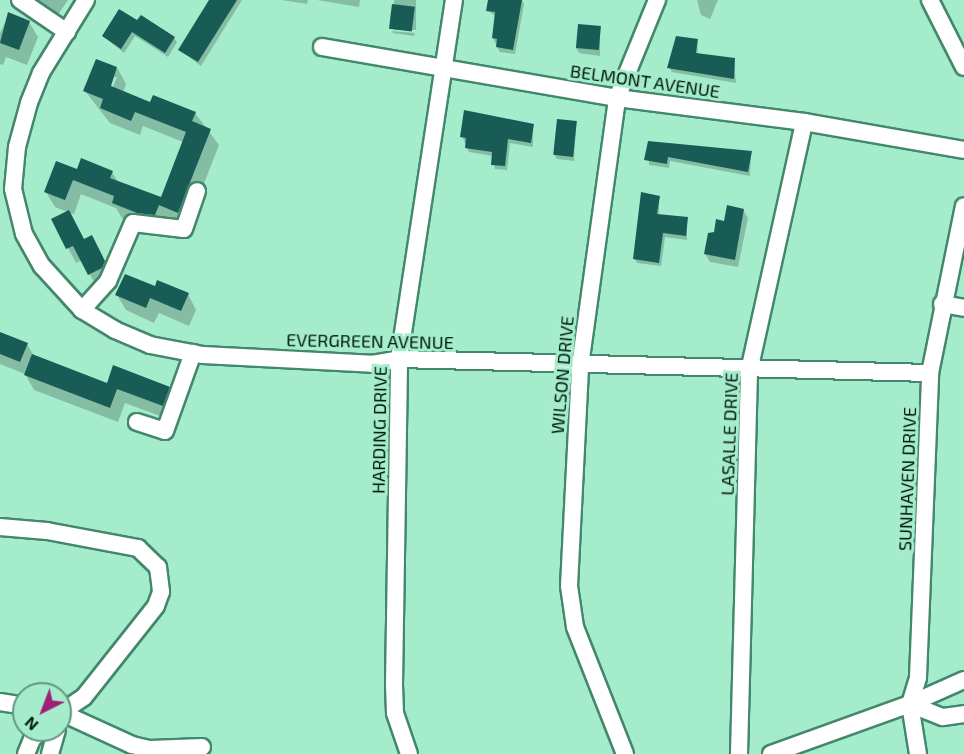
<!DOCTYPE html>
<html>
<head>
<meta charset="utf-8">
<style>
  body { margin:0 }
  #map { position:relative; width:964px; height:754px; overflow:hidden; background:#a5eccd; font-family:"Exo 2",sans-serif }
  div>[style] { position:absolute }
  .shadow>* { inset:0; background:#0003; transform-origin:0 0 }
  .building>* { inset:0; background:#195c55; transform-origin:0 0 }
  .roads { filter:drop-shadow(2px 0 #43876c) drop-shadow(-2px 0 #43876c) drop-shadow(0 2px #43876c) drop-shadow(0 -2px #43876c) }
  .minor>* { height:16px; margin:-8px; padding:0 8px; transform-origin:8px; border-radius:8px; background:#fff }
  span { translate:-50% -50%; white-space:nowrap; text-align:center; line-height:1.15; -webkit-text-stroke:6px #a5eccd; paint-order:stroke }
  .street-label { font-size:18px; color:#00180e }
  .north { position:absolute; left:12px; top:682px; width:60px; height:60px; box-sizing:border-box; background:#a5eccd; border:2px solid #639781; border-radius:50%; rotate:222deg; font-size:16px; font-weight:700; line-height:24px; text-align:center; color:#00180e }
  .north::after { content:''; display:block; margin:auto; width:21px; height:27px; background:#9f2074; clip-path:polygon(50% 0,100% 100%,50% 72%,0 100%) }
</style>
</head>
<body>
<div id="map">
  <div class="shadow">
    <div style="clip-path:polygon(33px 0,68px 0,55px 19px)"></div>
    <div style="clip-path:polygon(211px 0,242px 0,201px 66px,180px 50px)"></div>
    <div style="clip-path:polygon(281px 0,308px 0,307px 4px)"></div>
    <div style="clip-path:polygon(317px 0,360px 0,359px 7px)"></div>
    <div style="left:394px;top:0;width:22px;height:30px"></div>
    <div style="clip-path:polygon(489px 0,522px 0,524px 4px,515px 54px,500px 52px,497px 47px,493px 38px,496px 16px,488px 11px)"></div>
    <div style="clip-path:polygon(697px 0,718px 0,710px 19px,701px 15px)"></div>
    <div style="clip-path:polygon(9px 14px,29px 22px,38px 37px,27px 65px,6px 57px,3px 65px,0 64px,0 33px)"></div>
    <div style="clip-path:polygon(138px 22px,174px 38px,177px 42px,168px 57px,135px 36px,124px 53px,103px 36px)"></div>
    <div style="clip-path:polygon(600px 28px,600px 56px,579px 53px,576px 48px)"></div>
    <div style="clip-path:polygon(392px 31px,415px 33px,414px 36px,393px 33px)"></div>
    <div style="clip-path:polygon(697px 41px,698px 54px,734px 59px,736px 83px,672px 72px,669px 67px)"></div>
    <div style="clip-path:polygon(evenodd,97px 61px,118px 69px,126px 84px,123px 93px,151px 104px,195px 113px,219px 145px,187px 227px,147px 228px,122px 218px,116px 208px,81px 194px,74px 214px,69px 213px,84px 241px,100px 252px,113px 277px,98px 289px,82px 260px,76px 263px,68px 248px,68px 212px,55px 207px,46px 192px,78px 171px,112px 172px,118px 182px,161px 199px,183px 142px,143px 126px,140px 135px,110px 123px,85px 91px,97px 61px,113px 77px,117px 77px,110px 94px,107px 93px,113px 77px)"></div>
    <div style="clip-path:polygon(576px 123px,574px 161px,557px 159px,554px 154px)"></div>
    <div style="clip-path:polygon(533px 125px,533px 147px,510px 143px,507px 170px,495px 169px,493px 156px,469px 152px,462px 136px)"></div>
    <div style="clip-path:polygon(649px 142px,751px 153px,750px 176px,670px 161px,669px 168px,649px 165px)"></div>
    <div style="clip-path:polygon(659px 197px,659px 216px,687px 219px,687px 240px,665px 237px,661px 266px,637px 263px,634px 258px)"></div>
    <div style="clip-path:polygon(743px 210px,748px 218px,738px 267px,710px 262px,705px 254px,715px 234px)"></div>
    <div style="clip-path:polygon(156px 288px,188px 294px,196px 310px,189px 326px,159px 313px,154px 323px,126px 310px,117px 295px)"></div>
    <div style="clip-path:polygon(0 333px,27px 344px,34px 356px,107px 384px,169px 388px,178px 403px,171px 420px,125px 403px,118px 422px,34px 390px,25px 374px,0 364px)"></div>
  </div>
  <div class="building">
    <div style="clip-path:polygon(209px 0,237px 0,198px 62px,178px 50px)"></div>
    <div style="clip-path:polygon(488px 0,522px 0,513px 50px,496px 47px,497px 39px,492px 38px,495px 12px,486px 11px)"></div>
    <div style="left:392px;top:4px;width:23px;height:25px;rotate:7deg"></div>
    <div style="clip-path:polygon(119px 9px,137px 20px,141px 15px,175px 37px,165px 53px,132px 32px,121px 49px,102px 36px)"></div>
    <div style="clip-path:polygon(8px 12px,30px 21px,19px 50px,0 43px)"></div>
    <div style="left:578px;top:24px;width:23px;height:24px;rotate:5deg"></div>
    <div style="clip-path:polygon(676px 36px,698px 39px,696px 53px,735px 58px,734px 79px,667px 68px)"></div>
    <div style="clip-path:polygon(96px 59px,117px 67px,111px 86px,150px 102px,153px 95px,196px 112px,192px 121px,211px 129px,178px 213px,159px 205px,155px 215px,137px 213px,112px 203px,114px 196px,73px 180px,65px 200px,44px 192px,56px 161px,77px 169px,81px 158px,113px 171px,110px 178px,161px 197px,186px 132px,135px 112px,131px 121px,100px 108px,103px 99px,83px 91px)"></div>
    <div style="clip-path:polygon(464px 110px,534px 124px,531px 143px,508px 139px,505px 166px,491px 165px,492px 152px,465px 148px,466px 138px,460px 137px)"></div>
    <div style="left:557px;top:119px;width:20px;height:36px;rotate:6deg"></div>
    <div style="clip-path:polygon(648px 141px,752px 151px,748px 172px,668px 157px,667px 164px,644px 160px)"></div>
    <div style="clip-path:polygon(641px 192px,660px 196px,657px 214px,688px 217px,686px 236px,663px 233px,659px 263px,633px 259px)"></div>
    <div style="clip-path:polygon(727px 205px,744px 209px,735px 260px,704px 254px,708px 233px,714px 232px,716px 219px,724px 221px)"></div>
    <div style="clip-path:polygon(69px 210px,84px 239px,92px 235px,105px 261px,102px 268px,88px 275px,73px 246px,66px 249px,51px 219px)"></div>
    <div style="clip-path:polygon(125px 274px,155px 286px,157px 280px,189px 293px,181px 311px,150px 298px,146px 308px,115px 295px)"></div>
    <div style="clip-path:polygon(0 332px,28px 343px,20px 362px,0 354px)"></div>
    <div style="clip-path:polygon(32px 354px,107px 383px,113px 365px,170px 387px,163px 406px,117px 389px,110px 408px,24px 375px)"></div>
  </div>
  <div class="roads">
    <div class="minor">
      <div style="left:20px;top:0;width:57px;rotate:34.2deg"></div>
      <div style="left:86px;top:0;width:86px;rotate:121.7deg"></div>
      <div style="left:41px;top:73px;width:32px;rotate:112deg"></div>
      <div style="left:29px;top:103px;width:46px;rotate:105.3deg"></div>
      <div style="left:17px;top:147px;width:42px;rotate:95.4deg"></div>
      <div style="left:13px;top:189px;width:46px;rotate:76.3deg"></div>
      <div style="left:24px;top:234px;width:37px;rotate:61deg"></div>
      <div style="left:42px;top:266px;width:59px;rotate:47.7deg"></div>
      <div style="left:82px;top:310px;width:39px;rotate:31deg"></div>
      <div style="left:115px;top:330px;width:38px;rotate:23deg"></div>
      <div style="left:150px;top:345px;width:54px;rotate:10.7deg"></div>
      <div style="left:203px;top:355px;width:169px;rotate:3deg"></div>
      <div style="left:372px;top:364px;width:27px;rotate:-10deg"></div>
      <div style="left:399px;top:359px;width:531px;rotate:1.51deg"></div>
      <div style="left:930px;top:0;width:75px;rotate:63.1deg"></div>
      <div style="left:322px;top:47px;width:299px;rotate:9.8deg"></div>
      <div style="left:617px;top:98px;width:189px;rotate:7.3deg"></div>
      <div style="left:804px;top:122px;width:162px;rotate:9.9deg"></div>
      <div style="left:942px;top:304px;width:22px;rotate:10deg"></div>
      <div style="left:82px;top:310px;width:39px;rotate:-48deg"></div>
      <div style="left:108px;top:281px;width:63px;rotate:-66.7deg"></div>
      <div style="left:133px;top:223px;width:51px;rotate:6.7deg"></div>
      <div style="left:184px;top:229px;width:40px;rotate:-71.1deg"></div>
      <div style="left:137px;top:422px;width:29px;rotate:18deg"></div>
      <div style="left:165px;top:431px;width:83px;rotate:-70.3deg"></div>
      <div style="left:0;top:527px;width:47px;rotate:4.9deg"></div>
      <div style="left:47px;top:531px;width:93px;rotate:10.6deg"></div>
      <div style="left:138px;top:548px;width:28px;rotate:44deg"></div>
      <div style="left:158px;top:567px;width:25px;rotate:83deg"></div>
      <div style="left:161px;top:592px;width:15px;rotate:110deg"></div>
      <div style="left:156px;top:606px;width:116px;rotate:128.4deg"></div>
      <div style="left:84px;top:697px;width:29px;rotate:146deg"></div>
      <div style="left:0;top:702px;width:24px;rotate:9deg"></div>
      <div style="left:910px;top:704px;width:35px;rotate:22deg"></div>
      <div style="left:943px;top:717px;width:21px;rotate:-8deg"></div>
      <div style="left:60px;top:712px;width:79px;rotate:24.6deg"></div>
      <div style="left:132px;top:745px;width:18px;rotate:13deg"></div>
      <div style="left:150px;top:749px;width:52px;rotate:-2.2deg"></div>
      <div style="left:26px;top:754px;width:16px;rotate:-68deg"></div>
      <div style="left:32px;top:739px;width:13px;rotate:-42deg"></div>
      <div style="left:50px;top:754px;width:25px;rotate:-74deg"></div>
      <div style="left:409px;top:754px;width:43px;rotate:-108.9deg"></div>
      <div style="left:395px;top:713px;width:29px;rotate:-92deg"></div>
      <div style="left:394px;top:684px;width:325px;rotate:-89.1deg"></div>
      <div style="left:399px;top:359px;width:363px;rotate:-81.3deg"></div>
      <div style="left:625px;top:754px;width:136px;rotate:-111.5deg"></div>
      <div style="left:575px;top:627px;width:41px;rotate:-98.3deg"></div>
      <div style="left:569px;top:586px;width:220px;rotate:-87.1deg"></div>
      <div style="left:580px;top:366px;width:271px;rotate:-82.1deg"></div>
      <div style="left:617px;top:98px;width:106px;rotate:-67.8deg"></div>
      <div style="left:739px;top:754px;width:383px;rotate:-88.5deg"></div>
      <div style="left:749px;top:371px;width:255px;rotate:-77.5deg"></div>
      <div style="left:771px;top:754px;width:148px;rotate:-19.8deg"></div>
      <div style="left:910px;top:704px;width:59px;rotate:-24deg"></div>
      <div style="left:918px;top:754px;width:51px;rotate:-99.1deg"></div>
      <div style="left:910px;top:704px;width:28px;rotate:-73deg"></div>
      <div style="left:918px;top:677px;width:304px;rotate:-87.7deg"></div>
      <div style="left:930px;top:373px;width:170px;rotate:-78.5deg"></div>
    </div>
  </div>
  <div class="street-label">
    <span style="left:645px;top:81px;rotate:8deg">BELMONT AVENUE</span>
    <span style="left:370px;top:341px;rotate:1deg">EVERGREEN AVENUE</span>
    <span style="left:562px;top:375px;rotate:-85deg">WILSON DRIVE</span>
    <span style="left:379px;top:430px;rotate:-89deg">HARDING DRIVE</span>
    <span style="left:729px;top:434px;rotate:-88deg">LASALLE DRIVE</span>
    <span style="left:907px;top:479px;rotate:-88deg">SUNHAVEN DRIVE</span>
  </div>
  <div class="north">N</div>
</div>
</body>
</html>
